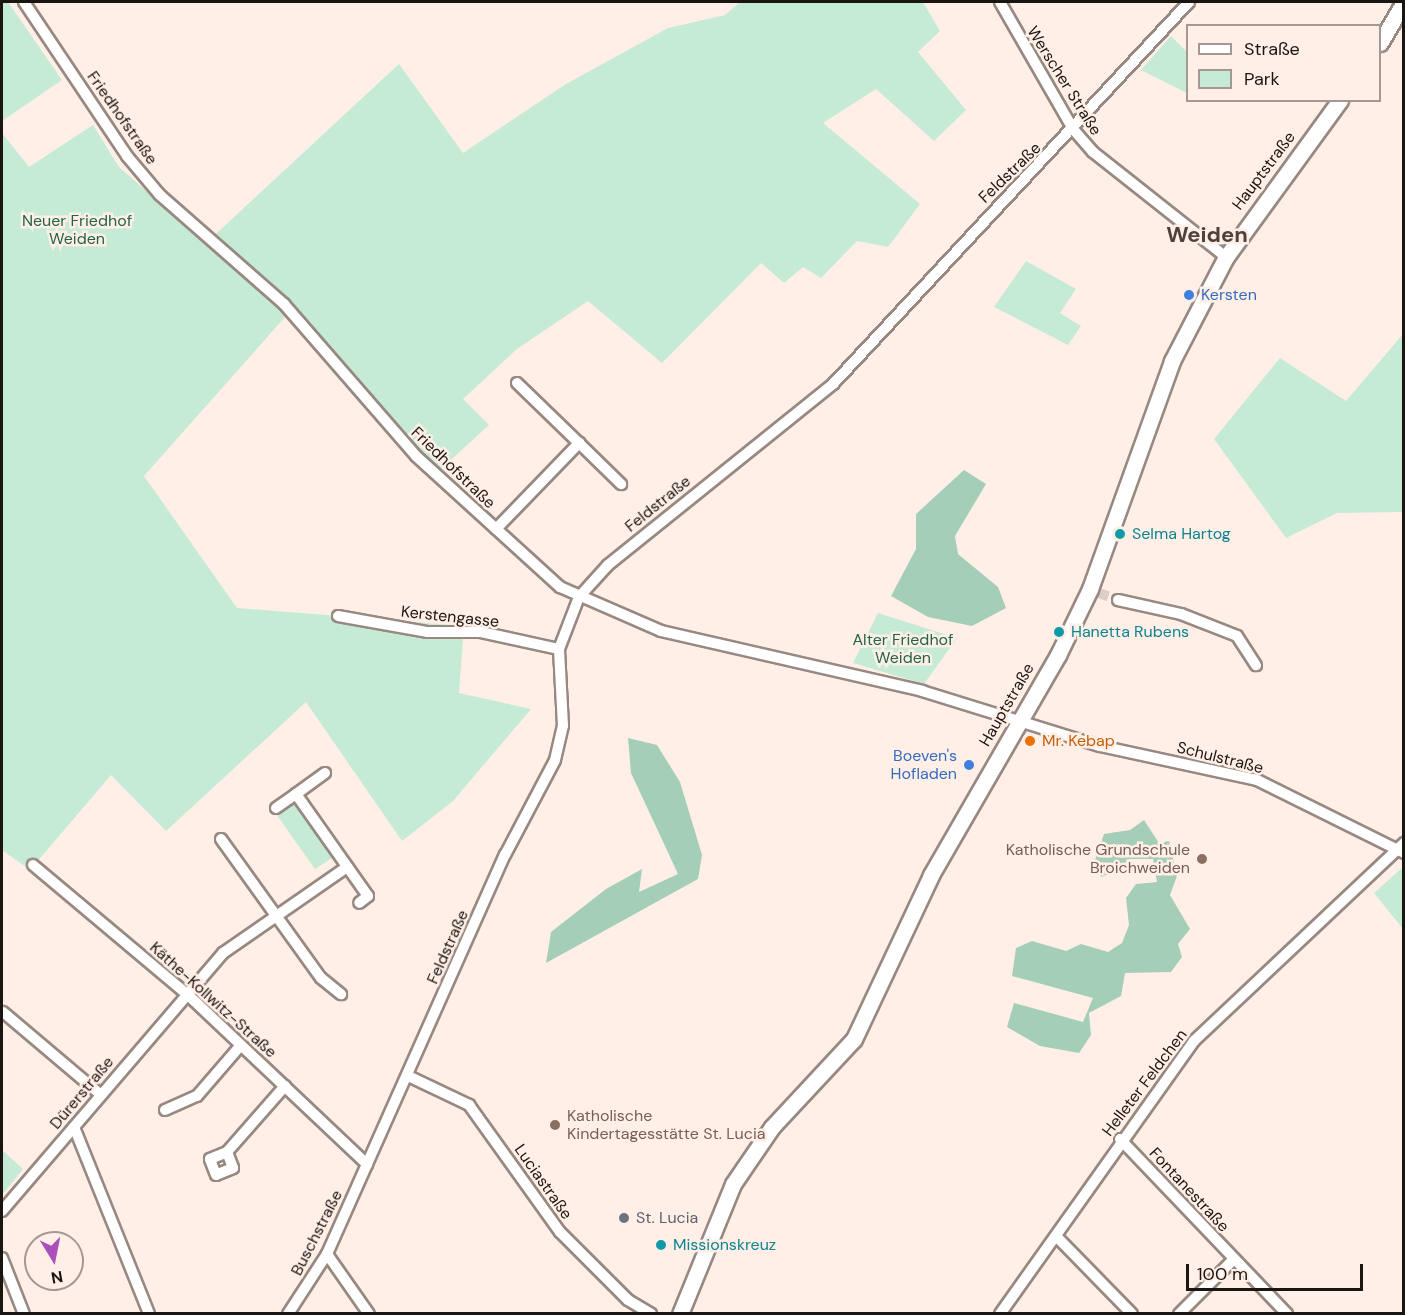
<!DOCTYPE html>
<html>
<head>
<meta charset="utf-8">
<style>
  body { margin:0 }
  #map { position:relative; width:1405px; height:1315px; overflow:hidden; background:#ffefe7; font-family:"DM Sans",sans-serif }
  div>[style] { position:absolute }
  .green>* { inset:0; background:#c5ebd6 }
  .forest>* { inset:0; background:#a5ceb8 }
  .street-tunnel>* { height:10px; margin-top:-5px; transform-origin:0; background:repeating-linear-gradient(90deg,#ddcec7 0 10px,transparent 0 15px) }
  .roads { filter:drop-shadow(2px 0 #978981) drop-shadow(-2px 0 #978981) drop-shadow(0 2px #978981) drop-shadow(0 -2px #978981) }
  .street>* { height:10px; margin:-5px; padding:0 5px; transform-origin:5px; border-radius:5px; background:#fff }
  .secondary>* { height:15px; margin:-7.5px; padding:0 7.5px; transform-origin:7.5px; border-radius:7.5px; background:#fff }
  .dots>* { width:16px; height:16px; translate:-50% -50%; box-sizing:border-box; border:3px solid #ffefe7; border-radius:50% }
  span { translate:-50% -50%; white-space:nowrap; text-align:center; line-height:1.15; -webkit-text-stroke:5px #ffefe7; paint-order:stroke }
  .street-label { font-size:16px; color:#1b1512 }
  .park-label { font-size:16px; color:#216447 }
  .shop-label { font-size:16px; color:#366cbe }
  .left { translate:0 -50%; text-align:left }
  .right { translate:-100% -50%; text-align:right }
  .culture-label { font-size:16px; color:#0d838f }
  .food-label { font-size:16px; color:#c56008 }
  .education-label { font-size:16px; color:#785e54 }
  .worship-label { font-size:16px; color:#5b616d }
  .district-label { font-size:22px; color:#4f423c; font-weight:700 }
  .frame { position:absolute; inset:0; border:3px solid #1b1512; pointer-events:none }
  .legend { position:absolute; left:1186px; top:24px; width:195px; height:78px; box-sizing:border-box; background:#ffefe7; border:2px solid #a49892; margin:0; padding:8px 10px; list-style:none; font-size:18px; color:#1b1512 }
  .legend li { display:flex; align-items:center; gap:12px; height:30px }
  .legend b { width:30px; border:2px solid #a49892 }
  .north { position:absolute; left:24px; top:1231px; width:60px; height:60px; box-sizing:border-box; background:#ffefe7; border:2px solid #a49892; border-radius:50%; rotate:170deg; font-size:16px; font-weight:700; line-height:24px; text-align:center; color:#1b1512 }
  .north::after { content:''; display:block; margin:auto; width:21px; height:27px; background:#ab4fba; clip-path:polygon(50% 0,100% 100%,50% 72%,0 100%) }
  .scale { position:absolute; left:1186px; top:1264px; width:177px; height:27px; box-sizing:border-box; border:3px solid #1b1512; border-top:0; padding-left:8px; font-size:18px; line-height:21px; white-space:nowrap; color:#1b1512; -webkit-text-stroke:4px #ffefe7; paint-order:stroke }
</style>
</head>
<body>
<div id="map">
  <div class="green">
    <div style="clip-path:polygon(2px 2px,8px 2px,62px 80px,2px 121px)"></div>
    <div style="clip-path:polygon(740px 2px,923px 2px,940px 31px,918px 52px,966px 110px,934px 141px,876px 89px,823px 123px,920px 204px,888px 247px,857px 241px,821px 278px,803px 267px,784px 283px,761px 263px,662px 363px,588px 301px,517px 349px,463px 399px,489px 425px,431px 478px,285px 317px,144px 476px,237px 608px,464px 626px,459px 693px,531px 709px,453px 801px,402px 841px,306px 702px,166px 831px,111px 775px,30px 870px,2px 850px,2px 133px,29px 167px,93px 125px,119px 167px,206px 243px,399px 64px,463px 153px,566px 84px,668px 28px,725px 15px)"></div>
    <div style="clip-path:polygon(1171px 36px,1187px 52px,1187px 93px,1141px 70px)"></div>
    <div style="clip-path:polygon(1026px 261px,1076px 289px,1060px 313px,1081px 326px,1068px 345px,994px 307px)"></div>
    <div style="clip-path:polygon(1403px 334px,1403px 512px,1337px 513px,1286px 538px,1214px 439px,1280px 358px,1346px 401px)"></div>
    <div style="clip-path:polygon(878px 613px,957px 638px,924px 684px,853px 663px)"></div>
    <div style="clip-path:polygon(291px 804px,299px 805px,335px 856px,315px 869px,276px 814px)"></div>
    <div style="clip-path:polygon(1403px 867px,1403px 929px,1374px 893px)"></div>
    <div style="clip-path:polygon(2px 1150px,23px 1169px,2px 1195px)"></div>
  </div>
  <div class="forest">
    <div style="clip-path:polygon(964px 470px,986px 484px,955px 536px,958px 554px,998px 587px,1006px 608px,972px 626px,928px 617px,891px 596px,916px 549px,916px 514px)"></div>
    <div style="clip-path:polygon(628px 738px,657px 745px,680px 782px,702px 855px,698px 879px,546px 963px,551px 932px,606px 889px,642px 869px,639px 892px,678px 874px,631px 773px)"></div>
    <div style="clip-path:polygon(1144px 820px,1159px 843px,1169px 841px,1177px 876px,1170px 895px,1190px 929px,1178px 944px,1182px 957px,1171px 972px,1125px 973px,1121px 996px,1089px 1013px,1091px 1035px,1079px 1053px,1040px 1046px,1007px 1027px,1014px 1003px,1083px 1022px,1093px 998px,1012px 976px,1016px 948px,1032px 941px,1066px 951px,1081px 944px,1108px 952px,1122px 943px,1129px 925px,1126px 898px,1136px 884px,1157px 882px,1153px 859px,1129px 859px,1120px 870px,1101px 877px,1095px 860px,1104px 834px,1130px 830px)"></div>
  </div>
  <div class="street-tunnel">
    <div style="left:1099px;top:593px;width:20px;rotate:20deg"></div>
  </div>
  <div class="roads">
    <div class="street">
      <div style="left:24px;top:2px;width:185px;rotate:56.2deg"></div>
      <div style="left:127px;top:156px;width:51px;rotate:49.8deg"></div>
      <div style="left:160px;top:195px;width:165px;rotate:41.3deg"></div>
      <div style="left:284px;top:304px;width:201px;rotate:49deg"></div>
      <div style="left:416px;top:456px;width:195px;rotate:42.3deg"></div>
      <div style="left:560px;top:587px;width:110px;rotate:23.5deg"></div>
      <div style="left:661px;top:631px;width:268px;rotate:12.9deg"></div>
      <div style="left:922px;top:691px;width:186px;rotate:17.2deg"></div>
      <div style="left:1100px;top:746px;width:161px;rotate:12.2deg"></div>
      <div style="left:1257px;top:780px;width:164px;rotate:26.4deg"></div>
      <div style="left:1000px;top:2px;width:146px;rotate:60.1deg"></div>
      <div style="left:1073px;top:129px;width:30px;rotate:49deg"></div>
      <div style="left:1093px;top:152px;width:169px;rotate:38.3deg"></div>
      <div style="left:517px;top:383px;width:86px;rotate:44.1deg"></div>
      <div style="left:496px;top:529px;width:120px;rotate:-46deg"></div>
      <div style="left:579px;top:443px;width:59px;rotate:44.3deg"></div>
      <div style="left:1118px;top:600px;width:65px;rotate:12.5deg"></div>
      <div style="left:1181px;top:614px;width:60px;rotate:21.4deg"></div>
      <div style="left:1237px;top:636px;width:35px;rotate:57deg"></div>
      <div style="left:338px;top:616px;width:90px;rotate:10.2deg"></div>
      <div style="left:427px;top:632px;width:54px"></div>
      <div style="left:481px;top:632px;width:80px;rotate:12.3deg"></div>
      <div style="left:325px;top:773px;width:36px;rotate:144deg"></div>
      <div style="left:296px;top:794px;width:125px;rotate:54.8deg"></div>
      <div style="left:368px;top:896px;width:11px;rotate:142deg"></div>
      <div style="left:276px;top:808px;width:24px;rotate:-35deg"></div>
      <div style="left:221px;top:839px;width:171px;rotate:54.3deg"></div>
      <div style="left:321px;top:978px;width:26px;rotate:39deg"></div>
      <div style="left:33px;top:865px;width:201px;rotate:40deg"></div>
      <div style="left:187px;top:994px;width:248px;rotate:43.4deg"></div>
      <div style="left:3px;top:1012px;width:127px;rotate:40.2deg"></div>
      <div style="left:408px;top:1076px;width:68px;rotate:25.4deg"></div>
      <div style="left:469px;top:1105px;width:156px;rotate:54.4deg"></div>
      <div style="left:560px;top:1232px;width:96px;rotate:45deg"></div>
      <div style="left:628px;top:1300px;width:27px;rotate:31deg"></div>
      <div style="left:165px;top:1110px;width:35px;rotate:-24deg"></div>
      <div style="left:197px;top:1096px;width:67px;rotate:-49.2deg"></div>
      <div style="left:74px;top:1127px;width:201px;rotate:68.1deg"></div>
      <div style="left:1120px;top:1139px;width:242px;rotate:46.3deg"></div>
      <div style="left:227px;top:1152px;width:17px;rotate:69deg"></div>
      <div style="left:233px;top:1168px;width:18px;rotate:158deg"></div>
      <div style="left:216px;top:1175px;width:17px;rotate:-111deg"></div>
      <div style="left:210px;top:1159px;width:18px;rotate:-22deg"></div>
      <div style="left:227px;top:1152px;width:88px;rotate:-48.7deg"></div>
      <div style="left:2px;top:1211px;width:340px;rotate:-49.4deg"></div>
      <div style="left:223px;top:953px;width:151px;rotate:-34.7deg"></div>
      <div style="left:1056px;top:1236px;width:109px;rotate:45.7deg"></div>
      <div style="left:327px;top:1254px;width:73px;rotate:55deg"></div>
      <div style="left:2px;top:1258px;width:60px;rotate:68.6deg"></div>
      <div style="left:288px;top:1314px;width:72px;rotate:-57deg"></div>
      <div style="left:327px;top:1254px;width:437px;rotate:-66deg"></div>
      <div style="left:505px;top:855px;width:107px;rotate:-62.2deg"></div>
      <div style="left:555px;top:760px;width:35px;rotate:-77deg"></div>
      <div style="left:563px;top:726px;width:77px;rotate:-93deg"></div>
      <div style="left:559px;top:649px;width:56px;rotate:-69deg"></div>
      <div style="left:579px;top:597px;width:43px;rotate:-47.8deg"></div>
      <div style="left:608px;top:565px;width:290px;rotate:-38.8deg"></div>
      <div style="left:834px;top:383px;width:521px;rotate:-47.02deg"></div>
      <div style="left:1000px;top:1314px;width:335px;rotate:-54.6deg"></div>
      <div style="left:1194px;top:1041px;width:289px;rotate:-43.3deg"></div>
      <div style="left:1179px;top:1314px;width:78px;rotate:-45deg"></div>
    </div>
    <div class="secondary">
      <div style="left:1380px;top:43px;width:48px;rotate:-59.7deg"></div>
      <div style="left:680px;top:1314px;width:140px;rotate:-67.8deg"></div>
      <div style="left:733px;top:1184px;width:69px;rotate:-55.6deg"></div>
      <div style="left:772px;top:1127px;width:120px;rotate:-47deg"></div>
      <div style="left:854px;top:1039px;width:181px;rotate:-64.8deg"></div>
      <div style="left:931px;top:875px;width:254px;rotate:-60deg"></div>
      <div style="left:1058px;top:655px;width:73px;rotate:-64.1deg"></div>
      <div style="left:1090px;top:589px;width:242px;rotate:-70.2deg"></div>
      <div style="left:1172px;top:361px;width:117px;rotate:-62.6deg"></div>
      <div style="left:1226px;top:257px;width:194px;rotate:-54deg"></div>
    </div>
  </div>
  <div class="dots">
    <div style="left:1189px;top:295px;background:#3f7fe0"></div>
    <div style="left:1120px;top:534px;background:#0f9aa8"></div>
    <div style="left:1059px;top:632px;background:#0f9aa8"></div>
    <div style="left:1030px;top:741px;background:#e8710a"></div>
    <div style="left:969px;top:765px;background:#3f7fe0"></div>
    <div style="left:1202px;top:859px;background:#8d6e63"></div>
    <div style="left:555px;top:1125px;background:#8d6e63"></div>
    <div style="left:624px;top:1218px;background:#6b7280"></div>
    <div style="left:661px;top:1245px;background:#0f9aa8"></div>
  </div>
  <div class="street-label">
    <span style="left:1064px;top:81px;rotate:58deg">Werscher Straße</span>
    <span style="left:122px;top:118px;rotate:55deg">Friedhofstraße</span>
    <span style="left:1264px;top:171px;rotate:-53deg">Hauptstraße</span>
    <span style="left:1010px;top:173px;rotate:-44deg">Feldstraße</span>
    <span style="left:453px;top:468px;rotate:44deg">Friedhofstraße</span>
    <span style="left:658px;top:504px;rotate:-39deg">Feldstraße</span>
    <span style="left:450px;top:617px;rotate:6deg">Kerstengasse</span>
    <span style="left:1007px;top:705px;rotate:-60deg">Hauptstraße</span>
    <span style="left:1220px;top:758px;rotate:14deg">Schulstraße</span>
    <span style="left:448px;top:947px;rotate:-66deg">Feldstraße</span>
    <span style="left:213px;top:1000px;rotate:42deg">Käthe-Kollwitz-Straße</span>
    <span style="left:1145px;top:1083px;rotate:-53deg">Helleter Feldchen</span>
    <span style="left:82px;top:1093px;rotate:-50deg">Dürerstraße</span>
    <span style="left:543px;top:1182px;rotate:55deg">Luciastraße</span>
    <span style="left:1189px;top:1190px;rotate:47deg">Fontanestraße</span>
    <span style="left:317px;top:1233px;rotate:-63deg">Buschstraße</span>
  </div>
  <div class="park-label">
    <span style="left:77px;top:230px">Neuer Friedhof<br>Weiden</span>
    <span style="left:903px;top:649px">Alter Friedhof<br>Weiden</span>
  </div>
  <div class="shop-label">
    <span class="left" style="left:1201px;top:295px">Kersten</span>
    <span class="right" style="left:957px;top:765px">Boeven's<br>Hofladen</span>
  </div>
  <div class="culture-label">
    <span class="left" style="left:1132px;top:534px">Selma Hartog</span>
    <span class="left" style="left:1071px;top:632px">Hanetta Rubens</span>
    <span class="left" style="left:673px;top:1245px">Missionskreuz</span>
  </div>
  <div class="food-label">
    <span class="left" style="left:1042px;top:741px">Mr. Kebap</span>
  </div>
  <div class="education-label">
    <span class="right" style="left:1190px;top:859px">Katholische Grundschule<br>Broichweiden</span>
    <span class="left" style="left:567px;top:1125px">Katholische<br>Kindertagesstätte St. Lucia</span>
  </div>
  <div class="worship-label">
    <span class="left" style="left:636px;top:1218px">St. Lucia</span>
  </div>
  <div class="district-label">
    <span style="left:1207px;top:235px">Weiden</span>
  </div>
  <div class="frame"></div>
  <ul class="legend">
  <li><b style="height:8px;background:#fff"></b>Straße</li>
  <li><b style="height:16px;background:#c5ebd6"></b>Park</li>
  </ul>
  <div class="north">N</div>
  <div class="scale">100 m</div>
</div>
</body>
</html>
